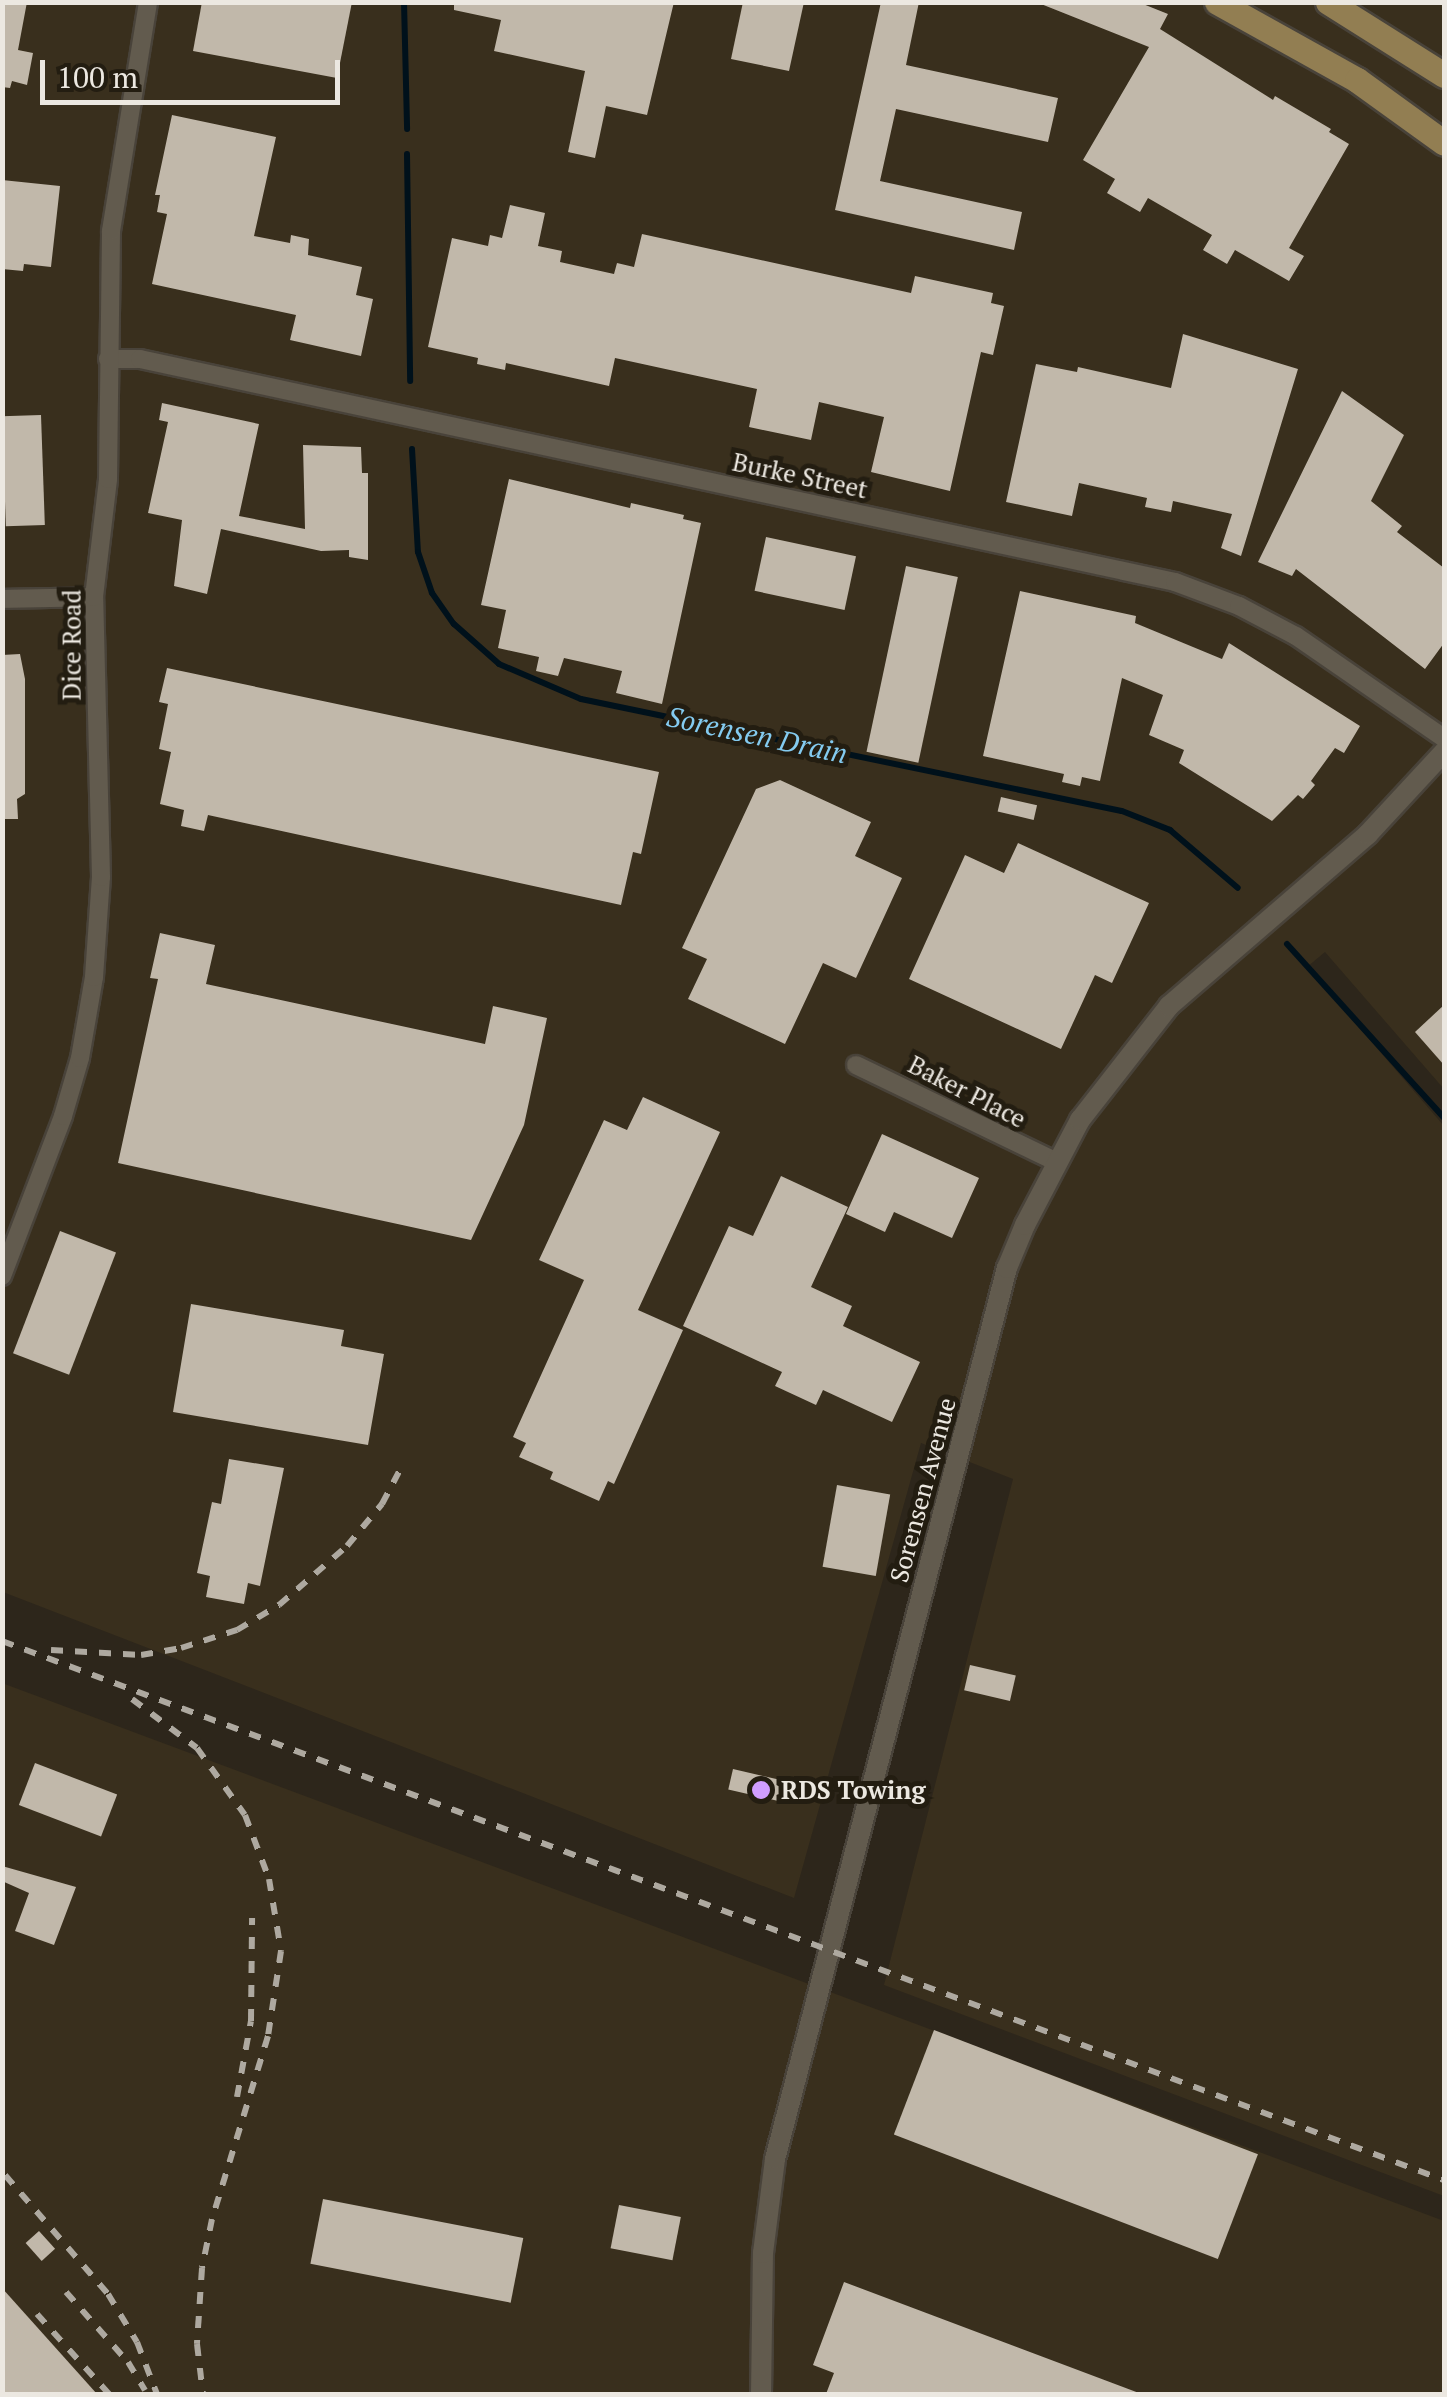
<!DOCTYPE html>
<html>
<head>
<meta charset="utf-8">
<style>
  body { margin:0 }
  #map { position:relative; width:1447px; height:2397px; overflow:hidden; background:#2d261b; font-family:"PT Serif",serif }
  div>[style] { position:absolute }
  .built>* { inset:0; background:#392f1d }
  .stream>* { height:6px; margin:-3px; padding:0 3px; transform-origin:3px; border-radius:3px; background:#00111b }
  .building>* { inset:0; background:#c1b8aa; transform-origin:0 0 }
  .roads { filter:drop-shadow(2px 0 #49433a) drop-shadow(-2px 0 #49433a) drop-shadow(0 2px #49433a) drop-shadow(0 -2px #49433a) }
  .minor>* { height:18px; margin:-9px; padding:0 9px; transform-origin:9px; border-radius:9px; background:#625b4e }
  .tertiary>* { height:20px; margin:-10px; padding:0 10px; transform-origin:10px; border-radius:10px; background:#625b4e }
  .primary>* { height:25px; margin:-12.5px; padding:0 12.5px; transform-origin:12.5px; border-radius:12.5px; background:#927e52 }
  .rail>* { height:6px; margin-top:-3px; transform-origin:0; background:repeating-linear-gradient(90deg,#aea9a0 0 12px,transparent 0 24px) }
  .dots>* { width:28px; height:28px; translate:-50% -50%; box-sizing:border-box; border:5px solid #231d11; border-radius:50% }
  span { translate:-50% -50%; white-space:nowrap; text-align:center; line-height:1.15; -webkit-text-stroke:10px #231d11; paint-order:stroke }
  .street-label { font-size:25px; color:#ece8e1 }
  .poi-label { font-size:25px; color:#ece8e1; font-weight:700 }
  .left { translate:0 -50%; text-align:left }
  .water-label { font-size:28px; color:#84cbf0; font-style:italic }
  .frame { position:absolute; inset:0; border:5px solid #ece8e1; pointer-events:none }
  .scale { position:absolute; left:40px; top:60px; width:300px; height:45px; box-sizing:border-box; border:5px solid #ece8e1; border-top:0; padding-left:12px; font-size:30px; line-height:35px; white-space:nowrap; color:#ece8e1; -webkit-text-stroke:8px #231d11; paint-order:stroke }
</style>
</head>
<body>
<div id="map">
  <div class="built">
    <div style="clip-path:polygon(2px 3px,1444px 3px,1444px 1089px,1325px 952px,1307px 967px,1444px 1126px,1444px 2196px,884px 1985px,1013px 1479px,921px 1443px,794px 1898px,3px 1592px)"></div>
    <div style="clip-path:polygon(2px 1683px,1444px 2221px,1444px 2394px,3px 2394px)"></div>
  </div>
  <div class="stream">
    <div style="left:404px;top:2px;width:127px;rotate:88.6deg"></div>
    <div style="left:407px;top:154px;width:227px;rotate:89.2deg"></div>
    <div style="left:412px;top:449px;width:103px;rotate:86.7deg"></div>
    <div style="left:418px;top:552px;width:43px;rotate:71.1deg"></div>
    <div style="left:432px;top:593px;width:38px;rotate:55deg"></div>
    <div style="left:454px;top:624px;width:60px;rotate:41.6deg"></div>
    <div style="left:499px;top:664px;width:89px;rotate:23.1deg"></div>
    <div style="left:581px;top:699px;width:552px;rotate:11.7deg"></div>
    <div style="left:1122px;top:811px;width:52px;rotate:21.6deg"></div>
    <div style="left:1170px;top:830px;width:89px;rotate:40.5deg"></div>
    <div style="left:1287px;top:944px;width:234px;rotate:47.9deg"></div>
  </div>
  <div class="building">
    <div style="clip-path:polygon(2px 2px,27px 2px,18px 50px,33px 53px,27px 85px,12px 81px,10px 88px,2px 87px)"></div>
    <div style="clip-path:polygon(202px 2px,352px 2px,337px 78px,193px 51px)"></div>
    <div style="clip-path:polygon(454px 2px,674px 2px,647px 115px,606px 106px,595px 158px,568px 152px,585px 71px,494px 51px,501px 20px,454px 10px)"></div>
    <div style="clip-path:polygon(743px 2px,804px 2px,789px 71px,731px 59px)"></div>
    <div style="clip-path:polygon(881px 2px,919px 2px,906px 65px,1058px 98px,1048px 142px,896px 109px,880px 181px,1022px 212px,1014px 250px,835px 210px)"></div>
    <div style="clip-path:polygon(1036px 2px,1138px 2px,1168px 14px,1160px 29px,1273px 100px,1275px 96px,1331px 129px,1329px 132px,1349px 144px,1289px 248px,1304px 256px,1289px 281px,1235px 250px,1227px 264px,1203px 250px,1212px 235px,1148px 198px,1140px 212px,1107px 193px,1115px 179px,1083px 160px,1149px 47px)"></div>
    <div style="clip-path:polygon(172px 115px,276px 137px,254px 236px,290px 243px,291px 235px,309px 239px,308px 255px,362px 267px,356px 295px,373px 299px,361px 356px,290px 340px,296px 315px,152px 284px,167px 214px,157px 212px,160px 195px,155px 195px)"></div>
    <div style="clip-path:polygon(2px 180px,60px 186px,51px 267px,24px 264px,23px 271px,2px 269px)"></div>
    <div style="clip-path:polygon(510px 205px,545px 213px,538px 246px,562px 251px,560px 262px,614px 274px,617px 263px,634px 267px,642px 234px,911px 293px,915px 276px,993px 293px,991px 303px,1004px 306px,993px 355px,981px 352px,950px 491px,871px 472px,884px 417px,819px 402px,811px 440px,749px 427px,757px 389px,615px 358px,609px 386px,506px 363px,505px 370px,477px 364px,478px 358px,428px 347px,452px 238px,488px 246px,490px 235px,502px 238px)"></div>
    <div style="clip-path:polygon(1183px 334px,1298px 369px,1241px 556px,1221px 548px,1232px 514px,1173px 501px,1171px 512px,1145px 507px,1147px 498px,1079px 483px,1072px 516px,1006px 502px,1036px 364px,1077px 372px,1078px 367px,1171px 388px)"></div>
    <div style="clip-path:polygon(1342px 391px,1404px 435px,1371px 501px,1402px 526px,1397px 532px,1444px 568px,1444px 643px,1425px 669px,1296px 569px,1292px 576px,1258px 562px)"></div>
    <div style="clip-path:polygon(162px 403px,259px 424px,239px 516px,305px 529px,303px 445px,361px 447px,362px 473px,368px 473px,368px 560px,349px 557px,349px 550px,321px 551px,221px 529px,207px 594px,174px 586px,182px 520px,148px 513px,168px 422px,159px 420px)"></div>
    <div style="left:41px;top:415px;width:110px;height:39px;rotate:88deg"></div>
    <div style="clip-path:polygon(509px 479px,630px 508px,631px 503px,684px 515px,683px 519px,701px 523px,662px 704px,616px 693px,622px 671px,564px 658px,558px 676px,536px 671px,539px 657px,498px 648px,506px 610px,481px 605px)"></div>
    <div style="left:766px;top:537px;width:92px;height:55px;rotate:12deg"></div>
    <div style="left:906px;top:566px;width:53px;height:190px;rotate:12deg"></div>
    <div style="clip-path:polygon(1020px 591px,1136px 616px,1135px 623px,1222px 659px,1229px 643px,1360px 726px,1344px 753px,1335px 748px,1311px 781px,1315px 785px,1303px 799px,1298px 795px,1272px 821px,1179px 763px,1184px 750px,1149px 735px,1163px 695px,1122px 678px,1100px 781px,1082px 777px,1080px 786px,1062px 782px,1064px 774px,983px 756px)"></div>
    <div style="clip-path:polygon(20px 654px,25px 679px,25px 794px,17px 799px,18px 819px,2px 819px,2px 655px)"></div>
    <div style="clip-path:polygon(167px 668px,659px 772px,641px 854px,633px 852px,621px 905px,208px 815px,204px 831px,181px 826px,184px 810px,160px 804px,171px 752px,159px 749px,168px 704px,159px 702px)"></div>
    <div style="clip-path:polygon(780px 780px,871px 822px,855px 856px,902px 878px,856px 978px,823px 963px,785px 1044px,688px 999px,707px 959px,682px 948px,756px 789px)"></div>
    <div style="left:1001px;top:797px;width:37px;height:15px;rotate:13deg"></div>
    <div style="clip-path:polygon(1018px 843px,1149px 903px,1112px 983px,1095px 975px,1061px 1049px,909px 979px,965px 855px,1004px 873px)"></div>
    <div style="clip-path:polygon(160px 933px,215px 945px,206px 984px,485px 1044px,493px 1006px,547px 1018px,524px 1125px,471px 1240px,118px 1163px,158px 979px,150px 978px)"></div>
    <div style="clip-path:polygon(1444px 1005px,1444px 1065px,1415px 1032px)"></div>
    <div style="clip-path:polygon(643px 1097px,720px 1132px,638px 1310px,683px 1330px,614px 1484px,608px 1481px,599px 1501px,550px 1479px,553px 1472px,519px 1457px,526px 1443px,513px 1437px,584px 1280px,539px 1260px,604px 1120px,627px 1130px)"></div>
    <div style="clip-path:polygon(882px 1134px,979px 1178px,952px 1238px,894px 1212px,885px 1232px,846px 1214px)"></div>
    <div style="clip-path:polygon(781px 1176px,848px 1207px,811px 1287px,852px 1306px,843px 1326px,920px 1362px,892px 1422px,823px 1390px,816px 1405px,775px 1386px,782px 1372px,683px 1326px,729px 1226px,753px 1236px)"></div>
    <div style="left:60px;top:1231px;width:60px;height:131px;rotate:21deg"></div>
    <div style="clip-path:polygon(191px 1304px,344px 1330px,341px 1346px,384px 1354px,368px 1445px,173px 1412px)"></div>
    <div style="clip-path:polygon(229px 1459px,284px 1468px,260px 1586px,248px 1583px,244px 1604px,206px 1597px,210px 1576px,197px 1573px,212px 1502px,221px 1504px)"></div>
    <div style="left:837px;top:1485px;width:54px;height:83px;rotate:10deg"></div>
    <div style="left:970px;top:1665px;width:47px;height:26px;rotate:13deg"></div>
    <div style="left:35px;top:1763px;width:88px;height:45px;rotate:21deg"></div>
    <div style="left:733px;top:1769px;width:57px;height:21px;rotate:13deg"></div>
    <div style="clip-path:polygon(2px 1866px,76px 1887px,54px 1945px,15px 1931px,29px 1893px,2px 1881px)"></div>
    <div style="left:934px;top:2030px;width:347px;height:112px;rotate:21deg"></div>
    <div style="left:323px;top:2199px;width:204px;height:66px;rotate:11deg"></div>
    <div style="left:619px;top:2205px;width:63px;height:44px;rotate:11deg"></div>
    <div style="left:39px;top:2231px;width:24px;height:18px;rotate:48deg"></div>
    <div style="clip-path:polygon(844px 2282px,1139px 2393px,1139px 2394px,826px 2394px,834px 2373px,813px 2365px)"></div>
    <div style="clip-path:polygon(2px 2288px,97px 2394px,2px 2394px)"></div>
  </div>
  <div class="roads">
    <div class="minor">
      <div style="left:108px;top:359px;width:32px"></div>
      <div style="left:140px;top:359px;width:1059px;rotate:12.16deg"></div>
      <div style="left:1175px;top:582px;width:68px;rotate:20.6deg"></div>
      <div style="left:1239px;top:606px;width:64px;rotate:27.8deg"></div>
      <div style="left:1296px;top:636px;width:180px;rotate:34.6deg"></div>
      <div style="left:2px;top:599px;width:92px;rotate:-1.2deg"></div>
      <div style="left:856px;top:1065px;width:223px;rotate:25.8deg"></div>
      <div style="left:2px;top:1276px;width:171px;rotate:-69.1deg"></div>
      <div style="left:63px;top:1116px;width:60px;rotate:-73.7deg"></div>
      <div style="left:80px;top:1058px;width:82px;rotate:-80.2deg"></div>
      <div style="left:94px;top:977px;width:100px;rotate:-86deg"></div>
      <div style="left:101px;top:877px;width:280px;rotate:-91.4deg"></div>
      <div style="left:94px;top:597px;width:119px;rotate:-83.2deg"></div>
      <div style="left:108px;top:479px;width:248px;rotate:-89.3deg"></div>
      <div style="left:111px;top:231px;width:232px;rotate:-80.8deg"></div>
    </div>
    <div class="tertiary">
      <div style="left:761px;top:2394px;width:141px;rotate:-89.2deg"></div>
      <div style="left:763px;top:2253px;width:95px;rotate:-82.7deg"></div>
      <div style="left:775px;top:2159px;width:921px;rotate:-75.41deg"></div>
      <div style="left:1007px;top:1268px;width:47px;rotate:-67.3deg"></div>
      <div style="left:1025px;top:1225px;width:119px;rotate:-62.4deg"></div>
      <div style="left:1080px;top:1120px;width:145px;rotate:-52deg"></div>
      <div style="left:1169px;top:1006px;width:263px;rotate:-40.8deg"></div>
      <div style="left:1368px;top:834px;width:112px;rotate:-47.2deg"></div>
    </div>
    <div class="primary">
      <div style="left:1217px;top:2px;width:160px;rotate:29.1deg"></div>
      <div style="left:1357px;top:80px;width:107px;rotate:35.9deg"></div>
      <div style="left:1328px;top:2px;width:137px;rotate:32.2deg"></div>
    </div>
  </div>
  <div class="rail">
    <div style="left:2px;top:1641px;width:1539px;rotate:20.5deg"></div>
    <div style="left:51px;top:1650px;width:90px;rotate:3.2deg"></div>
    <div style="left:141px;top:1655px;width:41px;rotate:-9.9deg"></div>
    <div style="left:181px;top:1648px;width:59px;rotate:-17.8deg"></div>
    <div style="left:237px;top:1630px;width:49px;rotate:-30.8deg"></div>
    <div style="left:279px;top:1605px;width:90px;rotate:-40.9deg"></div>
    <div style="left:347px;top:1546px;width:55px;rotate:-50.2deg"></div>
    <div style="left:382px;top:1504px;width:43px;rotate:-62.2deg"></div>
    <div style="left:132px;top:1699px;width:81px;rotate:37deg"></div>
    <div style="left:197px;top:1748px;width:82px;rotate:54.4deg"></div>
    <div style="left:245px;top:1815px;width:68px;rotate:69.4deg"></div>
    <div style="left:269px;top:1879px;width:73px;rotate:80.5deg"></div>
    <div style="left:281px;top:1951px;width:86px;rotate:98.7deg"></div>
    <div style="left:268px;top:2036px;width:191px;rotate:107deg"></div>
    <div style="left:212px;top:2219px;width:50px;rotate:101.5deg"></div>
    <div style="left:202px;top:2268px;width:76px;rotate:93.8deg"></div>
    <div style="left:197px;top:2344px;width:50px;rotate:83.2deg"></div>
    <div style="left:237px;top:2097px;width:77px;rotate:-79.6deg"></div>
    <div style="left:251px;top:2021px;width:103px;rotate:-89.4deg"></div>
    <div style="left:5px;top:2175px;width:157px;rotate:49.1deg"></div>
    <div style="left:108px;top:2294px;width:56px;rotate:58.9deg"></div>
    <div style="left:137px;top:2342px;width:56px;rotate:69deg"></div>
    <div style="left:66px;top:2292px;width:94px;rotate:48.5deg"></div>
    <div style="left:128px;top:2362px;width:33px;rotate:59deg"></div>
    <div style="left:37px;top:2314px;width:108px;rotate:48deg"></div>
  </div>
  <div class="dots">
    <div style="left:761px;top:1790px;background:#d09dff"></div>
  </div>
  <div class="street-label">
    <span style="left:800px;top:476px;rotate:12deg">Burke Street</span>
    <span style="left:72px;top:645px;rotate:-90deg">Dice Road</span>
    <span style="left:967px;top:1092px;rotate:27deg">Baker Place</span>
    <span style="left:923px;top:1490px;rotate:-75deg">Sorensen Avenue</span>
  </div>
  <div class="poi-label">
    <span class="left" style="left:781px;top:1790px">RDS Towing</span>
  </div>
  <div class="water-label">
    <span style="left:757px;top:735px;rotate:12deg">Sorensen Drain</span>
  </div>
  <div class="frame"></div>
  <div class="scale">100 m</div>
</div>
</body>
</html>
